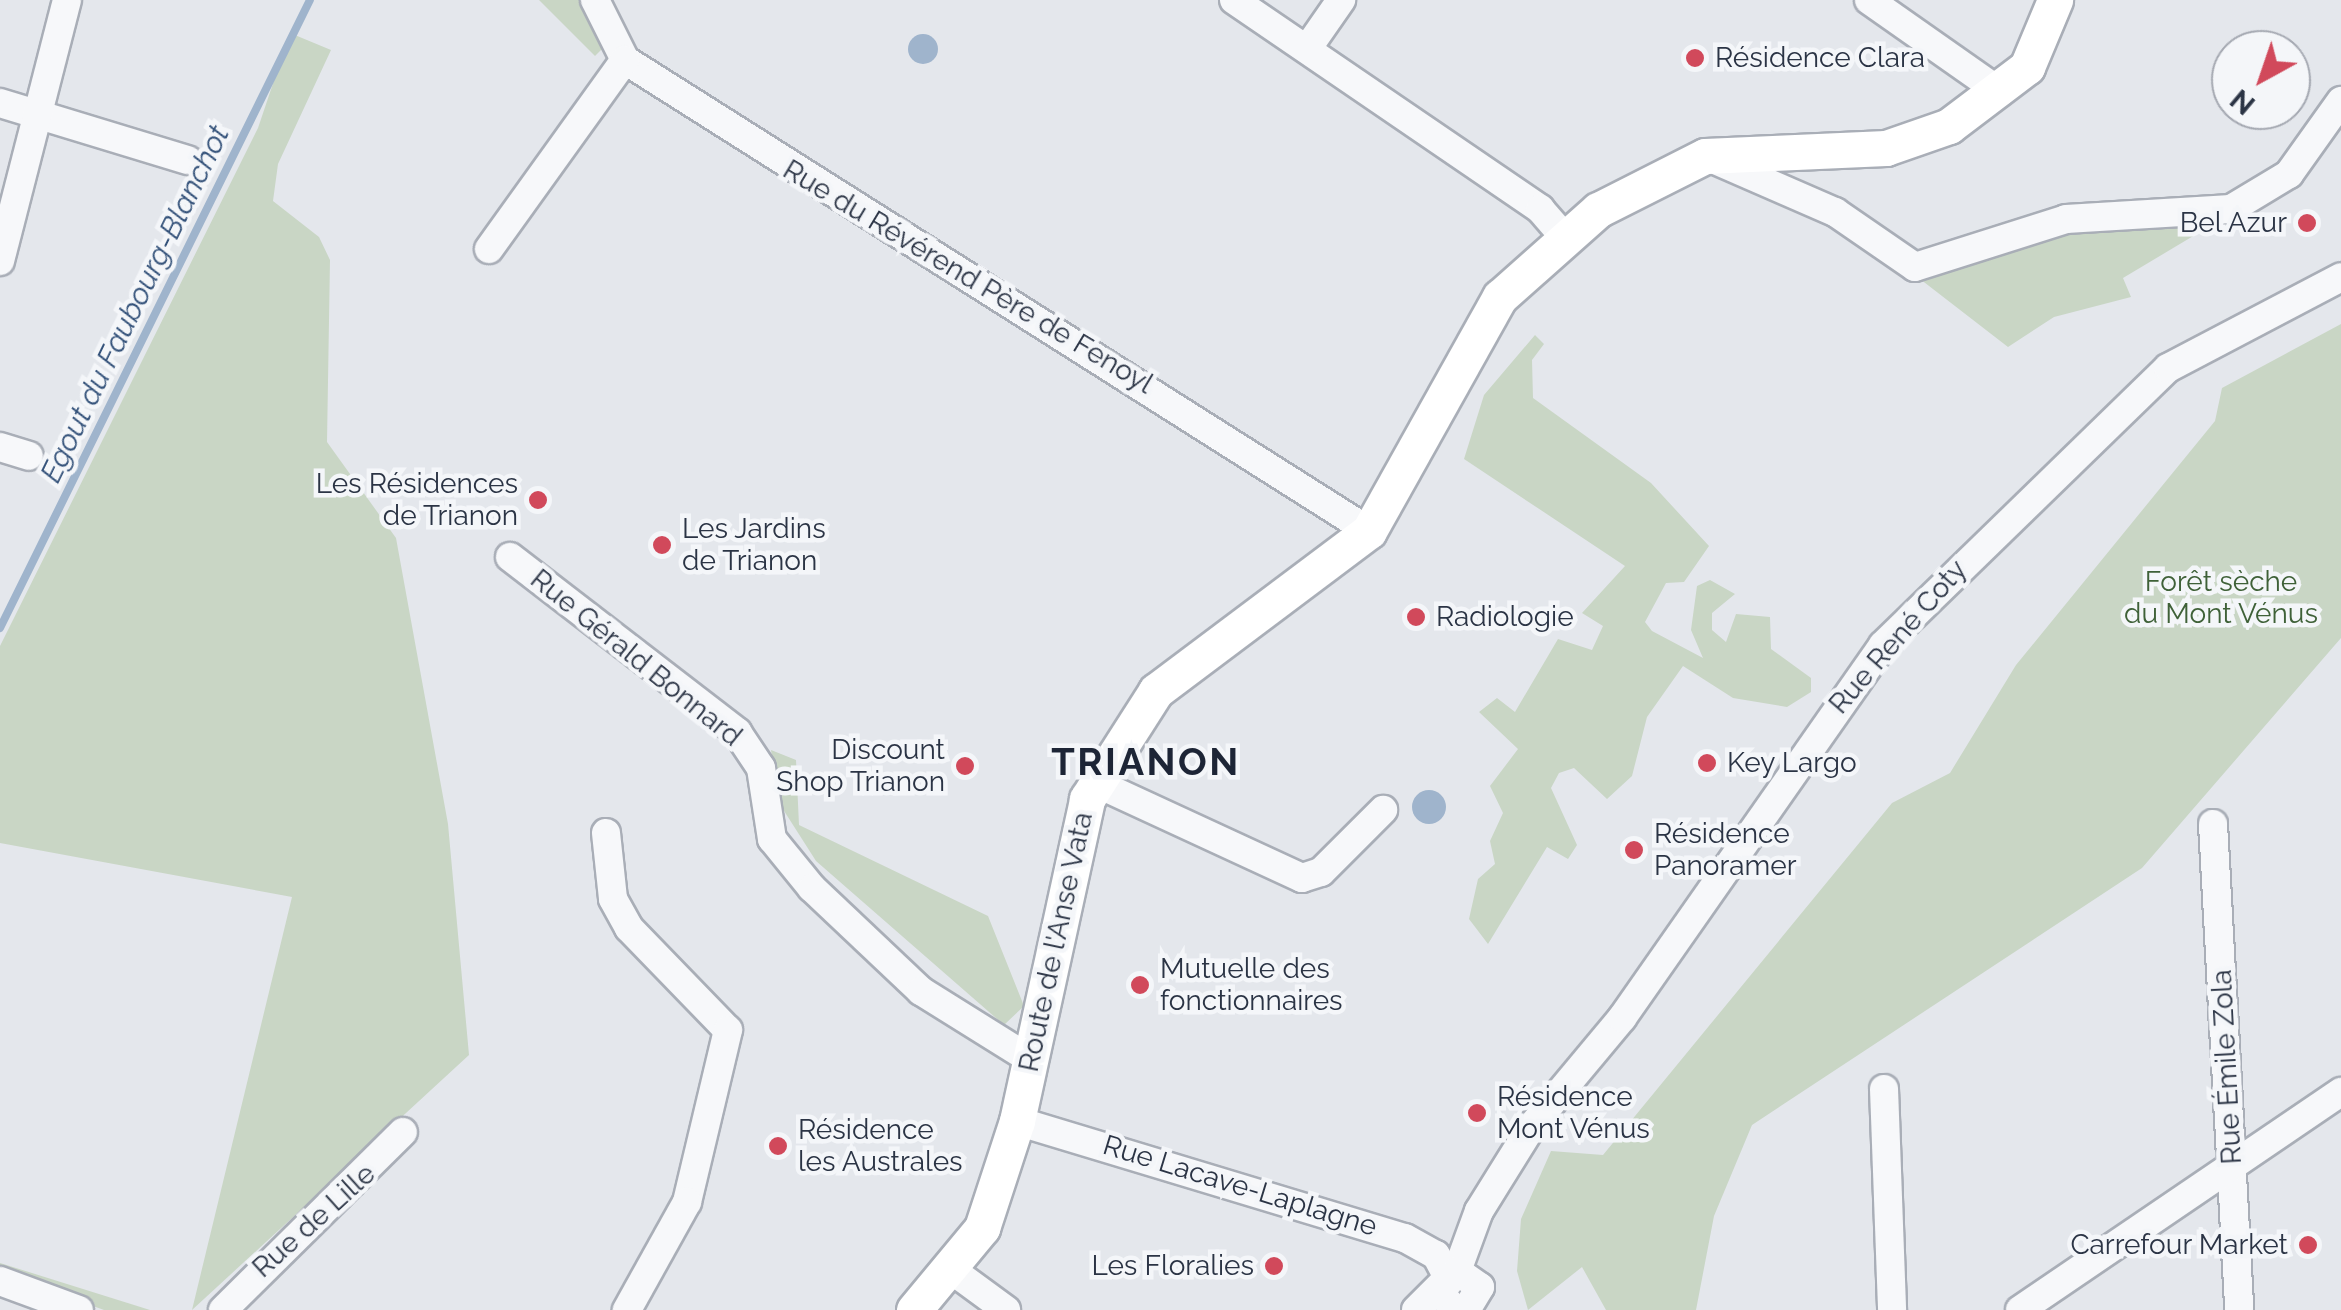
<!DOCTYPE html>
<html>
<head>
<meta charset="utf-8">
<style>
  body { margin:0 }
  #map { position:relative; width:2341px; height:1310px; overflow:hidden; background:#e4e7ec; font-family:Raleway,sans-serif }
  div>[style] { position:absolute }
  .green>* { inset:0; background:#c9d6c5 }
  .water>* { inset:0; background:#9fb4cc }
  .round { border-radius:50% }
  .stream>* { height:8px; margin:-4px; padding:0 4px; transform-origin:4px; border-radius:4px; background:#9fb4cc }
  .roads { filter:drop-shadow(2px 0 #a9aeb7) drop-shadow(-2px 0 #a9aeb7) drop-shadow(0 2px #a9aeb7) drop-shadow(0 -2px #a9aeb7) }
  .minor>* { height:28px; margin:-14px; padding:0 14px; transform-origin:14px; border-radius:14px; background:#f7f8fa }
  .major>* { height:35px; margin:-17.5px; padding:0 17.5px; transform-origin:17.5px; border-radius:17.5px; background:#fff }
  .dots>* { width:28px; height:28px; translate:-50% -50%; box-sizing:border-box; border:5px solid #f4f6f9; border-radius:50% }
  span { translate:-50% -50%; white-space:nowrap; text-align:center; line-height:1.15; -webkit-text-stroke:9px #f4f6f9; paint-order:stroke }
  .poi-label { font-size:28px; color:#2b3445 }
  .left { translate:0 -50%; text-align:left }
  .right { translate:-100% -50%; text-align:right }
  .street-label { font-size:28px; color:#2b3445 }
  .park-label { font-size:28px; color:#3f6138 }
  .water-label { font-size:30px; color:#34527a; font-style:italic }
  .district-label { font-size:38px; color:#1d2536; font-weight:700; letter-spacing:2.5px }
  .north { position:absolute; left:2211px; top:30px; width:100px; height:100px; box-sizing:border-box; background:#f4f6f9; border:2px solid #a4a8b1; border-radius:50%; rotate:220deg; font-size:28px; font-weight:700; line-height:40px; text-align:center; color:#2b3445 }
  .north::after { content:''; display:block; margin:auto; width:35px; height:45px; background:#d1495b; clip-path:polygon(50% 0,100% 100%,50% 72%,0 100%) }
</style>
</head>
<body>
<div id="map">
  <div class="green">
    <div style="clip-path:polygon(539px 0,584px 0,602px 49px,595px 56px)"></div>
    <div style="clip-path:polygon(290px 33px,331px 50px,278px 164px,273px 201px,319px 237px,330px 260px,327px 442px,396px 538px,448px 824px,469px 1055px,192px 1310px,292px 897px,0 843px,0 646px,258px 128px)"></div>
    <div style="clip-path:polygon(2215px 223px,2123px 278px,2131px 297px,2054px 317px,2008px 347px,1920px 279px,2027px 238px)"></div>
    <div style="clip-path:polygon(2341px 324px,2341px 638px,2142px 868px,1752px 1125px,1714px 1216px,1696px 1310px,1606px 1310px,1582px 1267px,1528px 1310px,1517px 1271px,1521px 1219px,1551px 1151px,1603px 1155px,1892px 803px,1950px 773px,2016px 665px,2215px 421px,2222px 388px)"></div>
    <div style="clip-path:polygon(1535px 335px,1544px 344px,1532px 360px,1533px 398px,1651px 483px,1709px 546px,1684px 582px,1666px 583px,1645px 622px,1652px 631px,1703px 658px,1691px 630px,1697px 586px,1710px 580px,1735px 594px,1712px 613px,1712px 630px,1726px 642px,1736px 614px,1770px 617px,1771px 649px,1811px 678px,1811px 692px,1787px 707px,1733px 698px,1683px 666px,1647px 717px,1632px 776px,1607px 799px,1574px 768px,1559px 773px,1551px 788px,1577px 845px,1568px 859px,1547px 847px,1488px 944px,1469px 919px,1478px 879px,1495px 864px,1490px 841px,1503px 813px,1490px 786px,1518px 749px,1479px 712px,1497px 698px,1515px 712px,1558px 639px,1592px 650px,1603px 626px,1582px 613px,1625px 566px,1464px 459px,1484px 395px)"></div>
    <div style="clip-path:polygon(771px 750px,796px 760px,799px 825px,988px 916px,1024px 1006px,1004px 1025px,816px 861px,779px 803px)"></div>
    <div style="clip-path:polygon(0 1263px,150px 1310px,104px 1310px,0 1272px)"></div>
  </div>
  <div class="water">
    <div class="round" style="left:908px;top:34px;width:30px;height:30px"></div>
    <div class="round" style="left:1412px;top:790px;width:34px;height:34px"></div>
  </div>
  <div class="stream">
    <div style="left:0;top:628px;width:700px;rotate:-63.73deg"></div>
  </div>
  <div class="roads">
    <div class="minor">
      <div style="left:595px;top:0;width:67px;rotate:63.4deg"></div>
      <div style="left:625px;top:60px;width:881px;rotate:32.34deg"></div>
      <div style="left:1234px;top:0;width:371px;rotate:34.3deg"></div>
      <div style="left:1540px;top:209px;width:37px;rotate:49deg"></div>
      <div style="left:1869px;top:0;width:160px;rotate:35.1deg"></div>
      <div style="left:1307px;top:49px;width:60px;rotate:-55.2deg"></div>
      <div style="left:0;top:103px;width:196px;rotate:16.9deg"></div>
      <div style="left:1706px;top:156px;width:141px;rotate:23.5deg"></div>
      <div style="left:1835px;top:212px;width:97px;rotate:34.5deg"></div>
      <div style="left:1915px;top:267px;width:158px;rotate:-17.6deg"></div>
      <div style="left:2066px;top:219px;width:165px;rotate:-3.5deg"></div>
      <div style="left:2231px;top:209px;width:68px;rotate:-31.1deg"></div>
      <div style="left:2289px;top:174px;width:90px;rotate:-54.5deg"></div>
      <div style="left:489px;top:249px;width:233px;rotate:-54.3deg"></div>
      <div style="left:0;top:261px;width:269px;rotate:-75.6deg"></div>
      <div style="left:0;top:447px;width:30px;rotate:17deg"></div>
      <div style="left:510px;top:557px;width:287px;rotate:37.6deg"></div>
      <div style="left:737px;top:732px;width:43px;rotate:56.3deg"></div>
      <div style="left:761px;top:768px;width:72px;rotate:81.2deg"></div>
      <div style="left:772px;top:839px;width:63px;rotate:50.8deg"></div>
      <div style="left:812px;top:888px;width:150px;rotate:43.4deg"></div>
      <div style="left:921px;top:991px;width:128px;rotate:32deg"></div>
      <div style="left:1094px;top:782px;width:229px;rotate:24.8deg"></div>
      <div style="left:1302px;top:878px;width:20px;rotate:-18deg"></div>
      <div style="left:1321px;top:872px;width:88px;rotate:-45deg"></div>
      <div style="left:2213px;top:824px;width:487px;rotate:86.9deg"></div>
      <div style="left:606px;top:833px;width:66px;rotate:83.9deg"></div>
      <div style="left:613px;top:899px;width:33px;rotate:61deg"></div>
      <div style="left:629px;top:928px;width:142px;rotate:45.9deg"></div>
      <div style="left:728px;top:1030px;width:177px;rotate:103.4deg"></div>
      <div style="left:687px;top:1202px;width:124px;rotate:119.1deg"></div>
      <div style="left:1884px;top:1089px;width:221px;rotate:87.9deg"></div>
      <div style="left:1017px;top:1121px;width:405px;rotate:16.8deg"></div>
      <div style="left:1405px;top:1238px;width:35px;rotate:29deg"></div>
      <div style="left:1436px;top:1255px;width:24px;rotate:62deg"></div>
      <div style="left:953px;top:1271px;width:66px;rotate:36.3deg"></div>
      <div style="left:1457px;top:1271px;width:64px;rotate:-69.9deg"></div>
      <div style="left:1479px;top:1211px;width:100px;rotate:-58.1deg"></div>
      <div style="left:1532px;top:1126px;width:141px;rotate:-50.2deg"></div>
      <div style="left:1622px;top:1018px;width:455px;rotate:-55deg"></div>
      <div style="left:1883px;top:645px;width:397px;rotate:-44.2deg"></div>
      <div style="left:2168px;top:368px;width:195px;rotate:-27.7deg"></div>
      <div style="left:0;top:1281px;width:84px;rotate:20.2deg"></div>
      <div style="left:223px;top:1310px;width:253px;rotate:-44.7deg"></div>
      <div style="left:1416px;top:1310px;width:35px;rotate:-45deg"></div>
      <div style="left:1455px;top:1310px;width:23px;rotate:-131deg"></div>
      <div style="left:1440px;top:1293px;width:28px;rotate:-52deg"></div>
      <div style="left:1457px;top:1271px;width:28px;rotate:35deg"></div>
      <div style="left:1480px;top:1287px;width:27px;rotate:121deg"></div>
      <div style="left:2020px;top:1310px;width:388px;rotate:-34.2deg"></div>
    </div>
    <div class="major">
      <div style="left:914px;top:1310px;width:107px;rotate:-50.3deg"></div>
      <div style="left:982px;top:1228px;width:113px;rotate:-71.9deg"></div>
      <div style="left:1017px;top:1121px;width:330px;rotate:-77.7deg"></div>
      <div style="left:1087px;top:799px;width:128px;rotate:-57.4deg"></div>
      <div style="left:1156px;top:691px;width:266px;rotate:-36.9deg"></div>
      <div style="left:1369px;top:531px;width:268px;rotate:-60.8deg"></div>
      <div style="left:1500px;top:297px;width:131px;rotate:-41.6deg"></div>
      <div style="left:1598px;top:210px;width:120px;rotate:-26.8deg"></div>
      <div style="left:1705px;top:156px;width:181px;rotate:-2.5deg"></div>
      <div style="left:1886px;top:148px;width:67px;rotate:-19.2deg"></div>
      <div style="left:1949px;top:126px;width:98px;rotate:-37.1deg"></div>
      <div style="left:2027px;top:67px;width:73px;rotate:-67.3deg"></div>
    </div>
  </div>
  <div class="dots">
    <div style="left:1695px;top:58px;background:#d1495b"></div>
    <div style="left:2307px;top:223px;background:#d1495b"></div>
    <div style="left:538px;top:500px;background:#d1495b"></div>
    <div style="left:662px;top:545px;background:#d1495b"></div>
    <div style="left:1416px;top:617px;background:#d1495b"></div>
    <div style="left:1707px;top:763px;background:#d1495b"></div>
    <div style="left:965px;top:766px;background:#d1495b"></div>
    <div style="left:1634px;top:850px;background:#d1495b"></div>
    <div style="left:1140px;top:985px;background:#d1495b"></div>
    <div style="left:1477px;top:1113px;background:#d1495b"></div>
    <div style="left:778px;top:1146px;background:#d1495b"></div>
    <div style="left:2308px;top:1245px;background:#d1495b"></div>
    <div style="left:1274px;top:1266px;background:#d1495b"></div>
  </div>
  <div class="poi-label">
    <span class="left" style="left:1715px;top:58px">Résidence Clara</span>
    <span class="right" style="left:2287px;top:223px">Bel Azur</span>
    <span class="right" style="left:518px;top:500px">Les Résidences<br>de Trianon</span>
    <span class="left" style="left:682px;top:545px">Les Jardins<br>de Trianon</span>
    <span class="left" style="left:1436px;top:617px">Radiologie</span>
    <span class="right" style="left:945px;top:766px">Discount<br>Shop Trianon</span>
    <span class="left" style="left:1727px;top:763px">Key Largo</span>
    <span class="left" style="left:1654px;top:850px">Résidence<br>Panoramer</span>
    <span class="left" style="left:1160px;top:985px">Mutuelle des<br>fonctionnaires</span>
    <span class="left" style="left:1497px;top:1113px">Résidence<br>Mont Vénus</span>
    <span class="left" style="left:798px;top:1146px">Résidence<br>les Australes</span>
    <span class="right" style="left:2288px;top:1245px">Carrefour Market</span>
    <span class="right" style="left:1254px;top:1266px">Les Floralies</span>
  </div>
  <div class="street-label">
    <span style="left:968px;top:277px;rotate:31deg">Rue du Révérend Père de Fenoyl</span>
    <span style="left:1898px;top:637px;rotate:-49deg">Rue René Coty</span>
    <span style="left:636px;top:658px;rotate:39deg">Rue Gérald Bonnard</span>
    <span style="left:1056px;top:942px;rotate:-78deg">Route de l'Anse Vata</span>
    <span style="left:2227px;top:1067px;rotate:-93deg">Rue Émile Zola</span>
    <span style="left:1240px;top:1186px;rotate:17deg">Rue Lacave-Laplagne</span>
    <span style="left:314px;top:1221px;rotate:-42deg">Rue de Lille</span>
  </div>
  <div class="park-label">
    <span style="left:2221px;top:598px">Forêt sèche<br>du Mont Vénus</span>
  </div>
  <div class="water-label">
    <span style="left:135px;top:304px;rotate:-64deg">Egout du Faubourg-Blanchot</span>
  </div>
  <div class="district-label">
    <span style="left:1146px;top:762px">TRIANON</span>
  </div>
  <div class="north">N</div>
</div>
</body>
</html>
